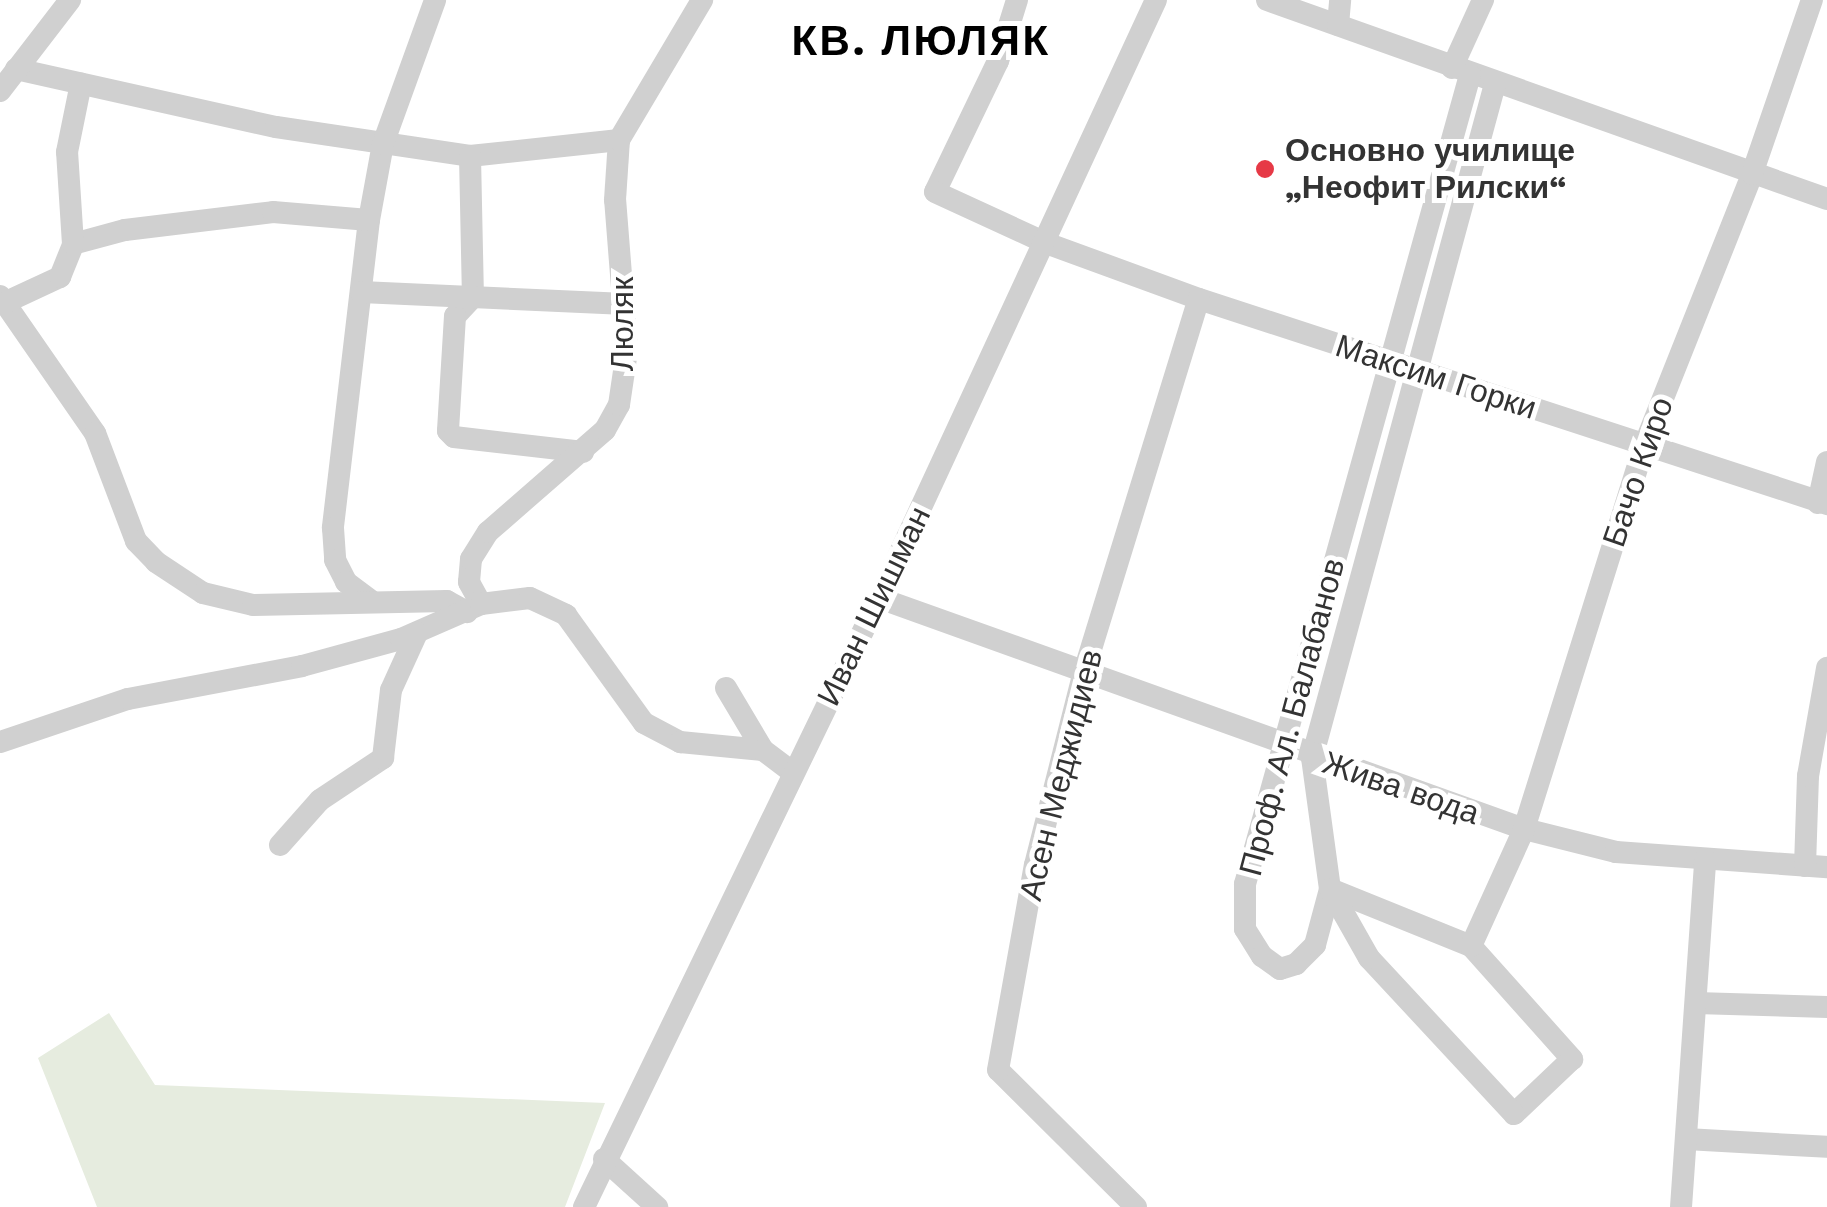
<!DOCTYPE html>
<html>
<head>
<meta charset="utf-8">
<style>
  body { margin:0 }
  #map { position:relative; width:1827px; height:1207px; overflow:hidden; background:#fff; font-family:"Work Sans",sans-serif }
  div>[style] { position:absolute }
  .green>* { inset:0; background:#e6ecdf }
  .minor>* { height:22px; margin:-11px; padding:0 11px; transform-origin:11px; border-radius:11px; background:#d0d0d0 }
  .dots>* { width:28px; height:28px; translate:-50% -50%; box-sizing:border-box; border:5px solid #fff; border-radius:50% }
  span { translate:-50% -50%; white-space:nowrap; text-align:center; line-height:1.15; -webkit-text-stroke:10px #fff; paint-order:stroke }
  .poi-label { font-size:32px; color:#333; font-weight:700 }
  .left { translate:0 -50%; text-align:left }
  .street-label { font-size:32px; color:#333 }
  .district-label { font-size:42px; color:#000; font-weight:700; letter-spacing:2.5px }
</style>
</head>
<body>
<div id="map">
  <div class="green">
    <div style="clip-path:polygon(109px 1013px,155px 1085px,605px 1103px,565px 1207px,97px 1207px,38px 1058px)"></div>
  </div>
  <div class="minor">
    <div style="left:1017px;top:0;width:64px;rotate:107.3deg"></div>
    <div style="left:998px;top:61px;width:145px;rotate:115.7deg"></div>
    <div style="left:935px;top:192px;width:122px;rotate:24.7deg"></div>
    <div style="left:1046px;top:243px;width:163px;rotate:20.1deg"></div>
    <div style="left:1199px;top:299px;width:661px;rotate:18.08deg"></div>
    <div style="left:1267px;top:0;width:594px;rotate:19.56deg"></div>
    <div style="left:1338px;top:25px;width:25px;rotate:-85deg"></div>
    <div style="left:1452px;top:68px;width:75px;rotate:-65.5deg"></div>
    <div style="left:16px;top:69px;width:266px;rotate:12.6deg"></div>
    <div style="left:276px;top:127px;width:196px;rotate:8.5deg"></div>
    <div style="left:470px;top:156px;width:150px;rotate:-6.1deg"></div>
    <div style="left:1470px;top:75px;width:840px;rotate:105.54deg"></div>
    <div style="left:1245px;top:884px;width:45px;rotate:90deg"></div>
    <div style="left:1245px;top:929px;width:32px;rotate:58deg"></div>
    <div style="left:1262px;top:956px;width:22px;rotate:36deg"></div>
    <div style="left:1280px;top:969px;width:17px;rotate:-17deg"></div>
    <div style="left:1296px;top:964px;width:27px;rotate:-45deg"></div>
    <div style="left:1315px;top:945px;width:58px;rotate:-75deg"></div>
    <div style="left:1330px;top:889px;width:132px;rotate:-97.8deg"></div>
    <div style="left:1312px;top:758px;width:698px;rotate:-74.81deg"></div>
    <div style="left:0;top:91px;width:115px;rotate:-52.4deg"></div>
    <div style="left:470px;top:156px;width:141px;rotate:88.8deg"></div>
    <div style="left:473px;top:297px;width:26px;rotate:133deg"></div>
    <div style="left:455px;top:316px;width:115px;rotate:93.5deg"></div>
    <div style="left:448px;top:431px;width:8px;rotate:45deg"></div>
    <div style="left:454px;top:437px;width:130px;rotate:6.6deg"></div>
    <div style="left:369px;top:220px;width:310px;rotate:96.7deg"></div>
    <div style="left:333px;top:528px;width:32px;rotate:86deg"></div>
    <div style="left:335px;top:560px;width:25px;rotate:63deg"></div>
    <div style="left:346px;top:582px;width:31px;rotate:37deg"></div>
    <div style="left:73px;top:244px;width:54px;rotate:-15.1deg"></div>
    <div style="left:125px;top:230px;width:149px;rotate:-6.9deg"></div>
    <div style="left:273px;top:212px;width:96px;rotate:4.8deg"></div>
    <div style="left:369px;top:220px;width:77px;rotate:-79.6deg"></div>
    <div style="left:383px;top:144px;width:153px;rotate:-70.1deg"></div>
    <div style="left:361px;top:292px;width:265px;rotate:2.6deg"></div>
    <div style="left:0;top:296px;width:167px;rotate:55.3deg"></div>
    <div style="left:95px;top:433px;width:116px;rotate:69.2deg"></div>
    <div style="left:136px;top:541px;width:29px;rotate:46deg"></div>
    <div style="left:156px;top:562px;width:56px;rotate:33.4deg"></div>
    <div style="left:203px;top:593px;width:51px;rotate:13.5deg"></div>
    <div style="left:253px;top:605px;width:194px;rotate:-1.2deg"></div>
    <div style="left:447px;top:601px;width:23px;rotate:29deg"></div>
    <div style="left:4px;top:303px;width:62px;rotate:-24.9deg"></div>
    <div style="left:60px;top:277px;width:35px;rotate:-68deg"></div>
    <div style="left:73px;top:244px;width:92px;rotate:-93.7deg"></div>
    <div style="left:67px;top:152px;width:70px;rotate:-78.5deg"></div>
    <div style="left:1818px;top:503px;width:42px;rotate:-77.6deg"></div>
    <div style="left:879px;top:598px;width:685px;rotate:19.7deg"></div>
    <div style="left:1524px;top:829px;width:95px;rotate:14deg"></div>
    <div style="left:1616px;top:852px;width:212px;rotate:4.1deg"></div>
    <div style="left:481px;top:604px;width:25px;rotate:-119deg"></div>
    <div style="left:469px;top:582px;width:23px;rotate:-85deg"></div>
    <div style="left:471px;top:559px;width:32px;rotate:-58deg"></div>
    <div style="left:488px;top:532px;width:155px;rotate:-41.1deg"></div>
    <div style="left:605px;top:430px;width:29px;rotate:-61deg"></div>
    <div style="left:619px;top:405px;width:55px;rotate:-81.6deg"></div>
    <div style="left:627px;top:351px;width:151px;rotate:-94.5deg"></div>
    <div style="left:615px;top:200px;width:60px;rotate:-86.2deg"></div>
    <div style="left:619px;top:140px;width:163px;rotate:-59.3deg"></div>
    <div style="left:726px;top:688px;width:72px;rotate:59.2deg"></div>
    <div style="left:0;top:742px;width:135px;rotate:-18.6deg"></div>
    <div style="left:128px;top:699px;width:177px;rotate:-10.7deg"></div>
    <div style="left:302px;top:666px;width:103px;rotate:-15.3deg"></div>
    <div style="left:401px;top:639px;width:87px;rotate:-23.6deg"></div>
    <div style="left:481px;top:604px;width:49px;rotate:-7deg"></div>
    <div style="left:530px;top:598px;width:40px;rotate:25deg"></div>
    <div style="left:566px;top:615px;width:133px;rotate:54.2deg"></div>
    <div style="left:644px;top:723px;width:41px;rotate:27.8deg"></div>
    <div style="left:680px;top:742px;width:83px;rotate:5.5deg"></div>
    <div style="left:763px;top:750px;width:38px;rotate:37deg"></div>
    <div style="left:280px;top:845px;width:60px;rotate:-48.4deg"></div>
    <div style="left:320px;top:800px;width:76px;rotate:-33.7deg"></div>
    <div style="left:383px;top:758px;width:68px;rotate:-83.3deg"></div>
    <div style="left:391px;top:690px;width:63px;rotate:-65.5deg"></div>
    <div style="left:1805px;top:866px;width:90px;rotate:-88.1deg"></div>
    <div style="left:1808px;top:776px;width:110px;rotate:-80deg"></div>
    <div style="left:1330px;top:889px;width:152px;rotate:22deg"></div>
    <div style="left:1471px;top:946px;width:152px;rotate:48.2deg"></div>
    <div style="left:1572px;top:1059px;width:80px;rotate:136.5deg"></div>
    <div style="left:1514px;top:1114px;width:213px;rotate:-132.9deg"></div>
    <div style="left:1369px;top:958px;width:79px;rotate:-119.5deg"></div>
    <div style="left:1471px;top:946px;width:128px;rotate:-65.6deg"></div>
    <div style="left:1524px;top:829px;width:401px;rotate:-72.6deg"></div>
    <div style="left:1644px;top:446px;width:293px;rotate:-68.3deg"></div>
    <div style="left:1752px;top:174px;width:184px;rotate:-71deg"></div>
    <div style="left:1696px;top:1003px;width:131px;rotate:1.7deg"></div>
    <div style="left:1686px;top:1139px;width:141px;rotate:3.2deg"></div>
    <div style="left:604px;top:1159px;width:72px;rotate:42.2deg"></div>
    <div style="left:584px;top:1207px;width:677px;rotate:-64.15deg"></div>
    <div style="left:879px;top:598px;width:659px;rotate:-65.15deg"></div>
    <div style="left:1136px;top:1207px;width:194px;rotate:-135.2deg"></div>
    <div style="left:998px;top:1070px;width:208px;rotate:-79.8deg"></div>
    <div style="left:1035px;top:865px;width:196px;rotate:-75.8deg"></div>
    <div style="left:1083px;top:675px;width:393px;rotate:-72.9deg"></div>
    <div style="left:1681px;top:1207px;width:348px;rotate:-86deg"></div>
  </div>
  <div class="dots">
    <div style="left:1265px;top:169px;background:#e63946"></div>
  </div>
  <div class="poi-label">
    <span class="left" style="left:1285px;top:169px">Основно училище<br>„Неофит Рилски“</span>
  </div>
  <div class="street-label">
    <span style="left:622px;top:324px;rotate:-90deg">Люляк</span>
    <span style="left:1436px;top:377px;rotate:18deg">Максим Горки</span>
    <span style="left:1638px;top:472px;rotate:-71deg">Бачо Киро</span>
    <span style="left:874px;top:606px;rotate:-64deg">Иван Шишман</span>
    <span style="left:1292px;top:717px;rotate:-75deg">Проф. Ал. Балабанов</span>
    <span style="left:1061px;top:775px;rotate:-76deg">Асен Меджидиев</span>
    <span style="left:1401px;top:788px;rotate:19deg">Жива вода</span>
  </div>
  <div class="district-label">
    <span style="left:921px;top:41px">КВ. ЛЮЛЯК</span>
  </div>
</div>
</body>
</html>
